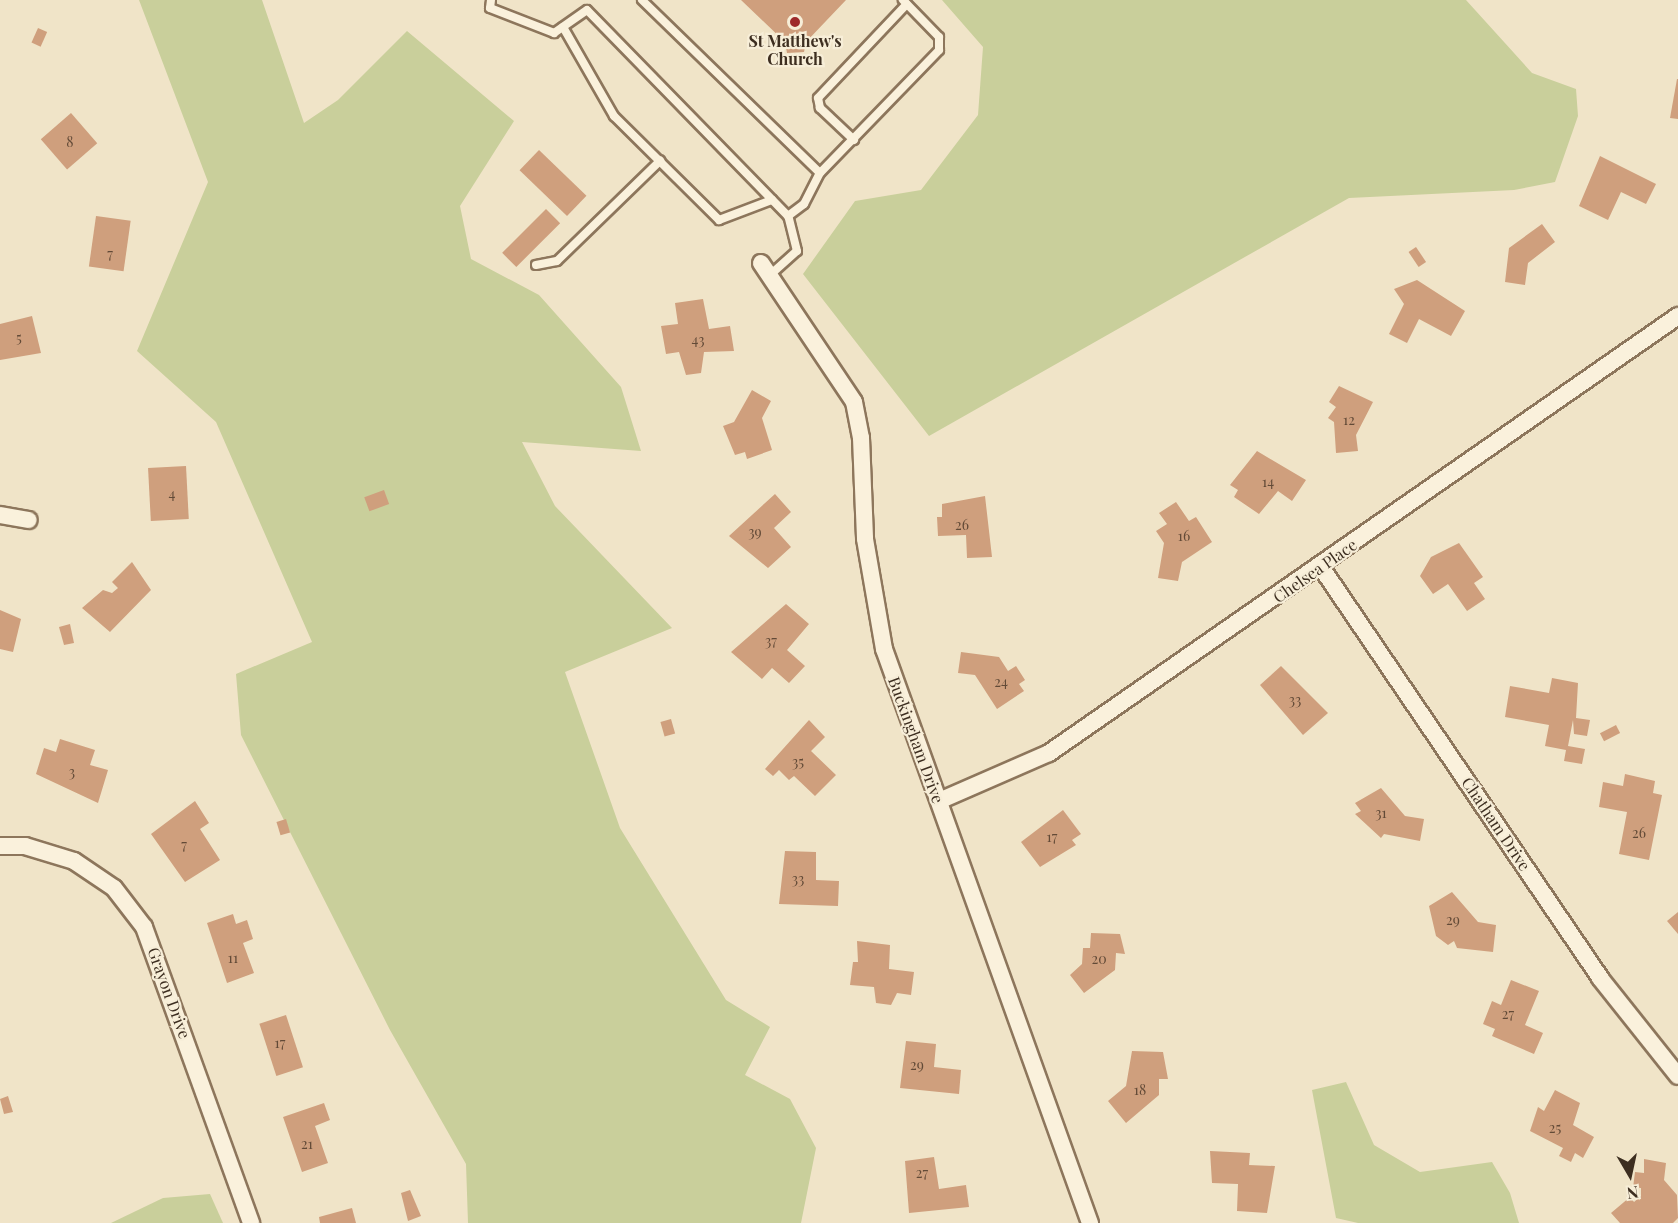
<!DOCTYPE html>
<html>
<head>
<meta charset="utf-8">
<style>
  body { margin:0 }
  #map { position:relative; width:1678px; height:1223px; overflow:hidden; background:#f0e4c8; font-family:"Playfair Display",serif }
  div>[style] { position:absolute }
  .green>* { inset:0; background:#c9cf9b }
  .building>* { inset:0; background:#cf9f7d; transform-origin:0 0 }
  .roads { filter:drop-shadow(2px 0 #8d765c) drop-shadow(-2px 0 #8d765c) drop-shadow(0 2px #8d765c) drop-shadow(0 -2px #8d765c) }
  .lane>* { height:8px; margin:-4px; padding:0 4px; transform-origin:4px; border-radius:4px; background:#faf1dc }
  .street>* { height:16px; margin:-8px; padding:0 8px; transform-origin:8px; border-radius:8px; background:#faf1dc }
  .dots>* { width:16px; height:16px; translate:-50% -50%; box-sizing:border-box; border:3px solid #f7eed8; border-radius:50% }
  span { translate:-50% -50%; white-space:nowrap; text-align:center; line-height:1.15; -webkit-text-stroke:4.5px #f7eed8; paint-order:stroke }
  .number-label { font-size:14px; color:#624a37 }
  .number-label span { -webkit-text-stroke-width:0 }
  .poi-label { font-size:16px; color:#3d2e20; font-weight:700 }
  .street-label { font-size:16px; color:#3d2e20 }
  .north { position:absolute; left:1600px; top:1145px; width:60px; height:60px; -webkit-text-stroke:4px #f7eed8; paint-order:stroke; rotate:171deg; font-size:16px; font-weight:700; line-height:24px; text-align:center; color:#3d2e20 }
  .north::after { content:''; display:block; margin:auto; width:21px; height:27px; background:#3d2e20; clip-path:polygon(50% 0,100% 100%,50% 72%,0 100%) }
</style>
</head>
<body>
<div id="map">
  <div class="green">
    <div style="clip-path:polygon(139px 0,262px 0,304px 123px,338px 100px,407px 31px,514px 121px,460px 206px,471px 259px,539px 295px,621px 387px,641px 451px,522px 442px,555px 506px,672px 628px,565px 672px,620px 828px,726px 1000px,770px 1027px,745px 1075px,790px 1099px,816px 1148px,801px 1223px,468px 1223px,466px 1164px,390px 1030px,241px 735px,236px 674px,312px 642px,216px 422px,137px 351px,208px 182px)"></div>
    <div style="clip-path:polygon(942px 0,1466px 0,1532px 73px,1576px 89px,1578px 116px,1555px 182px,1514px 190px,1349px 198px,929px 436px,803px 274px,855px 201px,921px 190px,978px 115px,983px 47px)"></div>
    <div style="clip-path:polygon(1346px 1082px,1374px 1145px,1420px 1172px,1492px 1162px,1510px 1193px,1519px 1223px,1358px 1223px,1336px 1218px,1312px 1090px)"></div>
    <div style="clip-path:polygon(210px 1194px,223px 1223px,111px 1223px,163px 1198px)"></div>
  </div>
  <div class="building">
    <div style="clip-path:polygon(741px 0,846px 0,806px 42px,804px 52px,787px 53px,785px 42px)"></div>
    <div style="left:38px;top:28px;width:10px;height:16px;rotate:24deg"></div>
    <div style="clip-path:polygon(1677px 79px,1678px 79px,1678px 119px,1670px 118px)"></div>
    <div style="left:71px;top:113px;width:40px;height:40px;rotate:49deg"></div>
    <div style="left:539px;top:150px;width:66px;height:28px;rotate:44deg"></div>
    <div style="clip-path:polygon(1600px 156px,1656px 184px,1646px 204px,1621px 192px,1608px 220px,1579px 206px)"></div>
    <div style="left:546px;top:209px;width:20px;height:62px;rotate:45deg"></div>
    <div style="left:96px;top:216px;width:35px;height:51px;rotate:8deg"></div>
    <div style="clip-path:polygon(1542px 224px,1555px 242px,1528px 263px,1525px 285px,1505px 282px,1509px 248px)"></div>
    <div style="left:1416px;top:247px;width:18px;height:9px;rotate:56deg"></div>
    <div style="clip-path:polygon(1417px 280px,1465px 311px,1451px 336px,1419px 319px,1407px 343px,1389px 334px,1404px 304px,1394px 289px)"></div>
    <div style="clip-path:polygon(703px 299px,709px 329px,730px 326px,734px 351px,704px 352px,701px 373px,686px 375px,679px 352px,666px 354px,661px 326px,678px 324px,675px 303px)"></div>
    <div style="clip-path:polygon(32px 316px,41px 353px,0 360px,0 324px)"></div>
    <div style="clip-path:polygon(1339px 386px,1373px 402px,1356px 435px,1358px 451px,1336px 453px,1334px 422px,1328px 418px,1336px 407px,1329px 402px)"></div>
    <div style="clip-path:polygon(752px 390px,771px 401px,762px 418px,772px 450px,747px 459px,745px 452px,735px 455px,723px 426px,734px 422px)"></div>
    <div style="clip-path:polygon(1257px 451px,1306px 480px,1292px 501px,1278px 491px,1259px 514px,1234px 497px,1238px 490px,1230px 485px)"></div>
    <div style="left:186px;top:466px;width:53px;height:38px;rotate:87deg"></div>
    <div style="left:384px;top:490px;width:15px;height:21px;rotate:70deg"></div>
    <div style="clip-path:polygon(775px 494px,791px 512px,774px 528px,791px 547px,768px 568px,729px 536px)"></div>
    <div style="clip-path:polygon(985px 496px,992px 557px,967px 558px,966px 535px,938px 536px,937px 517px,942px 517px,942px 504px)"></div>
    <div style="clip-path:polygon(1176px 502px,1189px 521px,1196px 517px,1212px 542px,1182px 562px,1178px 581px,1158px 578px,1164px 543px,1156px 531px,1167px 524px,1159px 513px)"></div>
    <div style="clip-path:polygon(1459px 543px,1483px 577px,1474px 583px,1485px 599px,1467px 611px,1448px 584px,1433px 594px,1420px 576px,1431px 557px)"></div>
    <div style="clip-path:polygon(132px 562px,151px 590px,110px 632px,82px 608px,103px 590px,112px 593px,118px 588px,112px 582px)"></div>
    <div style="clip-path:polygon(786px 604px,809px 624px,787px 650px,805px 666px,789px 683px,772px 668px,762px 679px,731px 652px)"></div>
    <div style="clip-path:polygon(0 610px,21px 619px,13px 652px,0 649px)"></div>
    <div style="clip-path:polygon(70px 624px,74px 643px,64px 645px,59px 627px)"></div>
    <div style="clip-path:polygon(961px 652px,999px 657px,1008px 671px,1016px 666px,1025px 680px,1019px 684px,1024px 691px,997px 709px,975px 675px,958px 673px)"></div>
    <div style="clip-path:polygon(1281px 666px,1328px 713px,1303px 735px,1260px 685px)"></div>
    <div style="clip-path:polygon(1552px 678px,1578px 683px,1576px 718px,1590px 720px,1587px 736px,1574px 734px,1573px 720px,1568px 746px,1585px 749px,1582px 764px,1564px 761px,1566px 750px,1545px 746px,1549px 725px,1505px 717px,1510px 686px,1549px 693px)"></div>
    <div style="left:671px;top:719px;width:15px;height:11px;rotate:74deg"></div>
    <div style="clip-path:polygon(809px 720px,825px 737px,811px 751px,836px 775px,815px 796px,794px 776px,789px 780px,779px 770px,773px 776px,765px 769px)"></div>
    <div style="left:1616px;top:725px;width:9px;height:18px;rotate:63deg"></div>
    <div style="clip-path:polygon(60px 739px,95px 750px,90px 765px,108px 770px,98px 803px,36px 774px,44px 748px,56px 752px)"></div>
    <div style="clip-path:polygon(1625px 774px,1655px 781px,1653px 793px,1662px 795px,1649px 860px,1619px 854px,1627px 812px,1599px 807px,1603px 782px,1623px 786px)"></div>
    <div style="clip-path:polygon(1381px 788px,1405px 816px,1424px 819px,1420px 841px,1384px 834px,1381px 838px,1355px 814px,1361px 811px,1355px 803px)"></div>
    <div style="clip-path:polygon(195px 801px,209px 823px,200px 829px,220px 860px,185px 882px,151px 834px)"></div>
    <div style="clip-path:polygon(1063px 810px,1081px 834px,1072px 840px,1076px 845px,1040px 867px,1021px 842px)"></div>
    <div style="left:286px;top:819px;width:14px;height:10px;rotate:73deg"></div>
    <div style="clip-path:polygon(785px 851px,816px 852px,816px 880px,839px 881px,838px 906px,779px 904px)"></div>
    <div style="clip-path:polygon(1452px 892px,1478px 922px,1496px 925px,1493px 952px,1457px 948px,1454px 941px,1448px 945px,1436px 936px,1429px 906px)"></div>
    <div style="clip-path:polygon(1678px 912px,1678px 934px,1667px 921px)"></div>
    <div style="clip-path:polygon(233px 914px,236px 924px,247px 920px,253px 939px,243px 943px,254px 973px,227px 983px,207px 923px)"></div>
    <div style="clip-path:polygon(1091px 933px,1120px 934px,1125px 954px,1116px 953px,1115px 970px,1084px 993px,1070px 975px,1082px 964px,1083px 948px,1090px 948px)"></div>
    <div style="clip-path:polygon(857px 941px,890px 945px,889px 969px,914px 972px,911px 995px,897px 993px,891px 1005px,876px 1003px,874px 987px,850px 985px,853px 962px,858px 962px)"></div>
    <div style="clip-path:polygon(1511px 980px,1539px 991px,1525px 1025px,1543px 1033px,1534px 1054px,1492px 1036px,1495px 1029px,1483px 1024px,1492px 1001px,1501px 1005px)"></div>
    <div style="left:286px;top:1015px;width:55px;height:28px;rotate:72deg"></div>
    <div style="clip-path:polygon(906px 1041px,936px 1044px,934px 1067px,961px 1070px,959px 1094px,900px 1088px)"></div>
    <div style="clip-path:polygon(1132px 1051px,1163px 1052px,1168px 1079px,1159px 1079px,1159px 1095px,1126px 1123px,1108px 1101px,1126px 1086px)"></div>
    <div style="clip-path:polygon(1555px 1090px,1580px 1103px,1573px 1125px,1594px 1137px,1583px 1158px,1575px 1153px,1571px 1162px,1559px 1156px,1563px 1148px,1530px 1131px,1538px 1107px,1544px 1111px)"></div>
    <div style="clip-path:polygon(8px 1096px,13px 1112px,4px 1114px,0 1099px)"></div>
    <div style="clip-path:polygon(324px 1103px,330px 1120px,315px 1126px,328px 1163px,302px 1172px,283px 1117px)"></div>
    <div style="clip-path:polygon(1210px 1151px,1250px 1153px,1249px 1165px,1275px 1166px,1267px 1213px,1237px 1211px,1238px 1184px,1212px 1183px)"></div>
    <div style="clip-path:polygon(934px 1157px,939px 1189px,966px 1185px,969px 1207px,909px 1213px,905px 1161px)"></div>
    <div style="clip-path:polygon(1644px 1159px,1666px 1163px,1664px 1180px,1677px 1195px,1678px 1218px,1673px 1223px,1620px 1223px,1611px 1213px,1630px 1197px,1634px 1202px,1641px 1196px,1641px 1188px,1633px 1188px,1635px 1172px,1644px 1173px)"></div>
    <div style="clip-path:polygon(410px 1190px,421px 1216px,408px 1221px,401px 1193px)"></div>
    <div style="clip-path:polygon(352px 1208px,356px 1223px,320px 1223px,319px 1217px)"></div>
  </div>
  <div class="roads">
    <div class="lane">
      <div style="left:491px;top:0;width:8px;rotate:97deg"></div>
      <div style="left:490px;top:8px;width:69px;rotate:21.3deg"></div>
      <div style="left:554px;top:33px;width:40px;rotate:-34.9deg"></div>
      <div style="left:587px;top:10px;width:288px;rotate:45.7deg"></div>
      <div style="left:788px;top:216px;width:20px;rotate:-37deg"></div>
      <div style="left:804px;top:204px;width:35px;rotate:-63deg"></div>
      <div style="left:642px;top:0;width:248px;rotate:44.2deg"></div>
      <div style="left:820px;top:173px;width:171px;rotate:-45.9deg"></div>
      <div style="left:939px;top:50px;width:13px;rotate:-90deg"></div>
      <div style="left:939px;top:37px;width:52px;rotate:-134.2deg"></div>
      <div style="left:563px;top:27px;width:103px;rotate:60.2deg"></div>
      <div style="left:614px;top:116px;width:148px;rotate:44.7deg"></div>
      <div style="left:719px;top:220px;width:57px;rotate:-20.7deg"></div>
      <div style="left:854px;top:140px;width:47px;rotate:-136.7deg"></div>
      <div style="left:820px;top:108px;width:10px;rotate:-101deg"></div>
      <div style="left:818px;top:98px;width:129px;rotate:-46.6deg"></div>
      <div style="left:536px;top:265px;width:21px;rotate:-11deg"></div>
      <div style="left:557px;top:261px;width:144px;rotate:-44.2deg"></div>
      <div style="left:770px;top:275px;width:36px;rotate:-42deg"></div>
      <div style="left:797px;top:251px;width:36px;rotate:-104deg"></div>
    </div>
    <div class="street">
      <div style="left:761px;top:263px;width:167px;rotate:56.2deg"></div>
      <div style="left:854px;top:402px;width:37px;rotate:79deg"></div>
      <div style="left:861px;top:438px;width:101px;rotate:87.7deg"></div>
      <div style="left:865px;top:539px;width:112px;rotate:80.2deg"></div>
      <div style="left:884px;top:649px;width:610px;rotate:70.26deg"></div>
      <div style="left:0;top:515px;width:29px;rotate:10deg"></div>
      <div style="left:1321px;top:567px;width:497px;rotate:55.8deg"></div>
      <div style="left:1600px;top:978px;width:125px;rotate:51.5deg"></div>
      <div style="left:939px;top:801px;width:120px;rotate:-23.6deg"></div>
      <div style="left:1049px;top:753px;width:766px;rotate:-34.79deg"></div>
      <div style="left:0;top:846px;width:25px"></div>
      <div style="left:25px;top:846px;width:51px;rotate:17deg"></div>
      <div style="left:74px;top:861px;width:48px;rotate:34deg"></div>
      <div style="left:114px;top:888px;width:49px;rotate:52.4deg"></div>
      <div style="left:144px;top:927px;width:315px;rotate:70.1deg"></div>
    </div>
  </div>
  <div class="dots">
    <div style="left:795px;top:22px;background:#9e2a2b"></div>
  </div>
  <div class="number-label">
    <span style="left:70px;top:142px">8</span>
    <span style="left:110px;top:254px">7</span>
    <span style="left:19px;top:338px">5</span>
    <span style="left:698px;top:340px">43</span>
    <span style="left:1349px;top:420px">12</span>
    <span style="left:1268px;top:482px">14</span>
    <span style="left:172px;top:494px">4</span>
    <span style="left:962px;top:525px">26</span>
    <span style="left:755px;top:532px">39</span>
    <span style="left:1184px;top:536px">16</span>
    <span style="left:771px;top:641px">37</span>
    <span style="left:1001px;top:682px">24</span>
    <span style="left:1295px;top:700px">33</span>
    <span style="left:798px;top:762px">35</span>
    <span style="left:72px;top:772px">3</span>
    <span style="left:1381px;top:813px">31</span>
    <span style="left:1639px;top:833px">26</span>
    <span style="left:1052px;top:837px">17</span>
    <span style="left:184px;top:845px">7</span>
    <span style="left:798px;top:879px">33</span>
    <span style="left:1453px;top:920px">29</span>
    <span style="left:233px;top:958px">11</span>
    <span style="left:1099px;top:959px">20</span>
    <span style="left:1508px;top:1014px">27</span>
    <span style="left:280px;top:1043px">17</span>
    <span style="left:917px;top:1065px">29</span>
    <span style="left:1140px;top:1090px">18</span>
    <span style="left:1555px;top:1128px">25</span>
    <span style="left:307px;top:1144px">21</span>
    <span style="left:922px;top:1173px">27</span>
  </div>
  <div class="poi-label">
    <span style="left:795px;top:50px">St Matthew's<br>Church</span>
  </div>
  <div class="street-label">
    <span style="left:1315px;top:571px;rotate:-35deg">Chelsea Place</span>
    <span style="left:916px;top:740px;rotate:70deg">Buckingham Drive</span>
    <span style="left:1496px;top:824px;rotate:56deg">Chatham Drive</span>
    <span style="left:169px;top:993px;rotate:70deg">Grayon Drive</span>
  </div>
  <div class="north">N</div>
</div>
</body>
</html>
